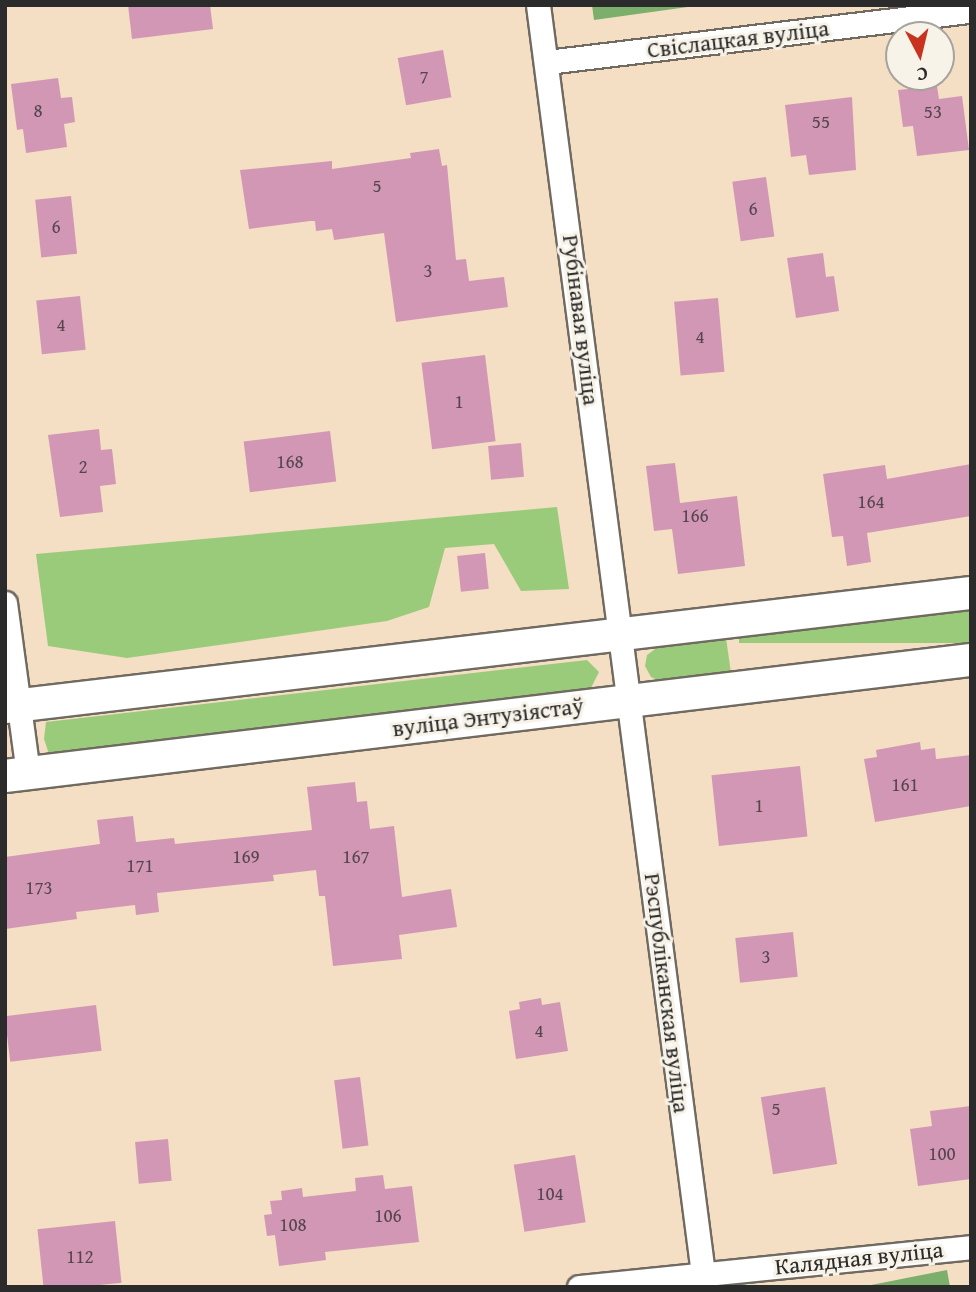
<!DOCTYPE html>
<html>
<head>
<meta charset="utf-8">
<style>
  body { margin:0 }
  #map { position:relative; width:976px; height:1292px; overflow:hidden; background:#f4dec4; font-family:"Gentium Book Plus",serif }
  div>[style] { position:absolute }
  .green>* { inset:0; background:#9acb7b; transform-origin:0 0 }
  .forest>* { inset:0; background:#7baf6b }
  .building>* { inset:0; background:#d297b5; transform-origin:0 0 }
  .roads { filter:drop-shadow(2px 0 #716a61) drop-shadow(-2px 0 #716a61) drop-shadow(0 2px #716a61) drop-shadow(0 -2px #716a61) }
  .street>* { height:23px; margin:-11.5px; padding:0 11.5px; transform-origin:11.5px; border-radius:11.5px; background:#fff }
  .secondary>* { height:32px; margin:-16px; padding:0 16px; transform-origin:16px; border-radius:16px; background:#fff }
  span { translate:-50% -50%; white-space:nowrap; text-align:center; line-height:1.15; -webkit-text-stroke:6px #f7f3e8; paint-order:stroke }
  .number-label { font-size:19px; color:#55464e }
  .number-label span { -webkit-text-stroke-width:0 }
  .street-label { font-size:23px; color:#2b2b2b }
  .frame { position:absolute; inset:0; border:7px solid #2b2b2b; pointer-events:none }
  .north { position:absolute; left:885px; top:21px; width:70px; height:70px; box-sizing:border-box; background:#f7f3e8; border:2px solid #a5a39c; border-radius:50%; rotate:173deg; font-size:19px; font-weight:700; line-height:28px; text-align:center; color:#2b2b2b }
  .north::after { content:''; display:block; margin:auto; width:24px; height:32px; background:#c8321e; clip-path:polygon(50% 0,100% 100%,50% 72%,0 100%) }
</style>
</head>
<body>
<div id="map">
  <div class="green">
    <div style="clip-path:polygon(557px 507px,569px 589px,521px 591px,494px 544px,445px 548px,429px 607px,387px 621px,127px 658px,48px 646px,36px 554px)"></div>
    <div style="left:971px;top:610px;width:33px;height:232px;rotate:90deg"></div>
    <div style="clip-path:polygon(726px 638px,731px 673px,664px 683px,651px 677px,645px 666px,647px 655px,658px 647px)"></div>
    <div style="clip-path:polygon(587px 660px,599px 672px,590px 690px,49px 754px,44px 739px,46px 722px)"></div>
  </div>
  <div class="forest">
    <div style="clip-path:polygon(592px 5px,702px 5px,594px 20px)"></div>
    <div style="clip-path:polygon(947px 1270px,950px 1287px,861px 1287px)"></div>
  </div>
  <div class="building">
    <div style="clip-path:polygon(128px 5px,210px 5px,213px 29px,132px 39px)"></div>
    <div style="left:443px;top:50px;width:48px;height:46px;rotate:80deg"></div>
    <div style="clip-path:polygon(58px 78px,61px 98px,72px 97px,75px 122px,64px 124px,67px 147px,26px 153px,23px 129px,17px 130px,11px 84px)"></div>
    <div style="clip-path:polygon(937px 86px,939px 99px,962px 96px,969px 150px,917px 156px,913px 126px,903px 127px,898px 90px)"></div>
    <div style="clip-path:polygon(852px 97px,856px 170px,809px 175px,806px 155px,791px 157px,785px 105px)"></div>
    <div style="clip-path:polygon(439px 149px,442px 166px,447px 165px,456px 260px,466px 259px,469px 281px,504px 277px,508px 307px,396px 322px,384px 233px,334px 240px,332px 229px,316px 231px,315px 221px,310px 221px,249px 229px,240px 170px,332px 161px,332px 169px,411px 158px,410px 153px)"></div>
    <div style="left:766px;top:177px;width:60px;height:34px;rotate:82deg"></div>
    <div style="left:71px;top:196px;width:58px;height:36px;rotate:84deg"></div>
    <div style="clip-path:polygon(823px 253px,826px 277px,834px 276px,839px 311px,796px 318px,787px 258px)"></div>
    <div style="left:80px;top:296px;width:54px;height:44px;rotate:84deg"></div>
    <div style="left:718px;top:298px;width:74px;height:44px;rotate:85deg"></div>
    <div style="left:485px;top:355px;width:87px;height:64px;rotate:83deg"></div>
    <div style="clip-path:polygon(99px 429px,101px 450px,112px 449px,116px 484px,100px 486px,103px 512px,60px 517px,48px 435px)"></div>
    <div style="left:330px;top:431px;width:51px;height:87px;rotate:83deg"></div>
    <div style="left:521px;top:443px;width:34px;height:33px;rotate:85deg"></div>
    <div style="clip-path:polygon(675px 463px,680px 503px,737px 496px,745px 566px,678px 574px,672px 529px,654px 531px,646px 466px)"></div>
    <div style="clip-path:polygon(971px 464px,971px 516px,867px 533px,871px 562px,847px 566px,843px 536px,832px 537px,823px 474px,885px 465px,887px 479px)"></div>
    <div style="left:485px;top:553px;width:36px;height:28px;rotate:84deg"></div>
    <div style="clip-path:polygon(920px 742px,921px 750px,935px 748px,936px 759px,971px 755px,971px 806px,875px 822px,864px 759px,877px 757px,876px 750px)"></div>
    <div style="left:800px;top:766px;width:71px;height:89px;rotate:84deg"></div>
    <div style="clip-path:polygon(355px 782px,357px 802px,367px 801px,370px 829px,394px 826px,402px 897px,451px 889px,457px 927px,399px 935px,402px 959px,333px 966px,325px 896px,319px 896px,316px 870px,273px 875px,274px 881px,157px 893px,159px 912px,136px 915px,135px 905px,76px 912px,77px 919px,5px 929px,5px 857px,100px 844px,97px 820px,133px 816px,136px 842px,174px 838px,175px 844px,312px 830px,307px 787px)"></div>
    <div style="left:793px;top:932px;width:45px;height:58px;rotate:84deg"></div>
    <div style="clip-path:polygon(541px 998px,542px 1005px,560px 1002px,568px 1051px,516px 1059px,509px 1011px,520px 1009px,519px 1002px)"></div>
    <div style="left:96px;top:1005px;width:46px;height:92px;rotate:83deg"></div>
    <div style="left:360px;top:1077px;width:69px;height:26px;rotate:83deg"></div>
    <div style="left:825px;top:1087px;width:78px;height:65px;rotate:81deg"></div>
    <div style="clip-path:polygon(971px 1106px,971px 1179px,918px 1186px,910px 1129px,932px 1126px,930px 1111px)"></div>
    <div style="left:168px;top:1139px;width:42px;height:33px;rotate:85deg"></div>
    <div style="left:575px;top:1155px;width:68px;height:62px;rotate:81deg"></div>
    <div style="clip-path:polygon(383px 1175px,385px 1189px,412px 1186px,419px 1242px,325px 1252px,326px 1260px,279px 1266px,275px 1235px,267px 1236px,264px 1215px,272px 1214px,270px 1201px,282px 1200px,281px 1191px,302px 1188px,303px 1197px,356px 1191px,355px 1178px)"></div>
    <div style="left:115px;top:1221px;width:62px;height:78px;rotate:84deg"></div>
  </div>
  <div class="roads">
    <div class="street">
      <div style="left:538px;top:5px;width:1279px;rotate:82.59deg"></div>
      <div style="left:703px;top:1273px;width:15px;rotate:106deg"></div>
      <div style="left:547px;top:62px;width:427px;rotate:-6.9deg"></div>
      <div style="left:5px;top:603px;width:172px;rotate:82.3deg"></div>
      <div style="left:579px;top:1287px;width:394px;rotate:-5.8deg"></div>
    </div>
    <div class="secondary">
      <div style="left:5px;top:707px;width:973px;rotate:-6.73deg"></div>
      <div style="left:5px;top:776px;width:973px;rotate:-6.85deg"></div>
    </div>
  </div>
  <div class="number-label">
    <span style="left:424px;top:77px">7</span>
    <span style="left:38px;top:111px">8</span>
    <span style="left:933px;top:112px">53</span>
    <span style="left:821px;top:122px">55</span>
    <span style="left:377px;top:186px">5</span>
    <span style="left:753px;top:209px">6</span>
    <span style="left:56px;top:227px">6</span>
    <span style="left:428px;top:271px">3</span>
    <span style="left:61px;top:325px">4</span>
    <span style="left:700px;top:337px">4</span>
    <span style="left:459px;top:402px">1</span>
    <span style="left:290px;top:462px">168</span>
    <span style="left:83px;top:467px">2</span>
    <span style="left:871px;top:502px">164</span>
    <span style="left:695px;top:516px">166</span>
    <span style="left:905px;top:785px">161</span>
    <span style="left:759px;top:806px">1</span>
    <span style="left:246px;top:857px">169</span>
    <span style="left:356px;top:857px">167</span>
    <span style="left:140px;top:866px">171</span>
    <span style="left:39px;top:888px">173</span>
    <span style="left:766px;top:957px">3</span>
    <span style="left:539px;top:1031px">4</span>
    <span style="left:776px;top:1109px">5</span>
    <span style="left:942px;top:1154px">100</span>
    <span style="left:550px;top:1194px">104</span>
    <span style="left:388px;top:1216px">106</span>
    <span style="left:293px;top:1225px">108</span>
    <span style="left:80px;top:1257px">112</span>
  </div>
  <div class="street-label">
    <span style="left:738px;top:39px;rotate:-7deg">Свіслацкая вуліца</span>
    <span style="left:581px;top:320px;rotate:83deg">Рубінавая вуліца</span>
    <span style="left:488px;top:717px;rotate:-7deg">вуліца Энтузіястаў</span>
    <span style="left:667px;top:993px;rotate:83deg">Рэспубліканская вуліца</span>
    <span style="left:859px;top:1258px;rotate:-6deg">Калядная вуліца</span>
  </div>
  <div class="frame"></div>
  <div class="north">С</div>
</div>
</body>
</html>
